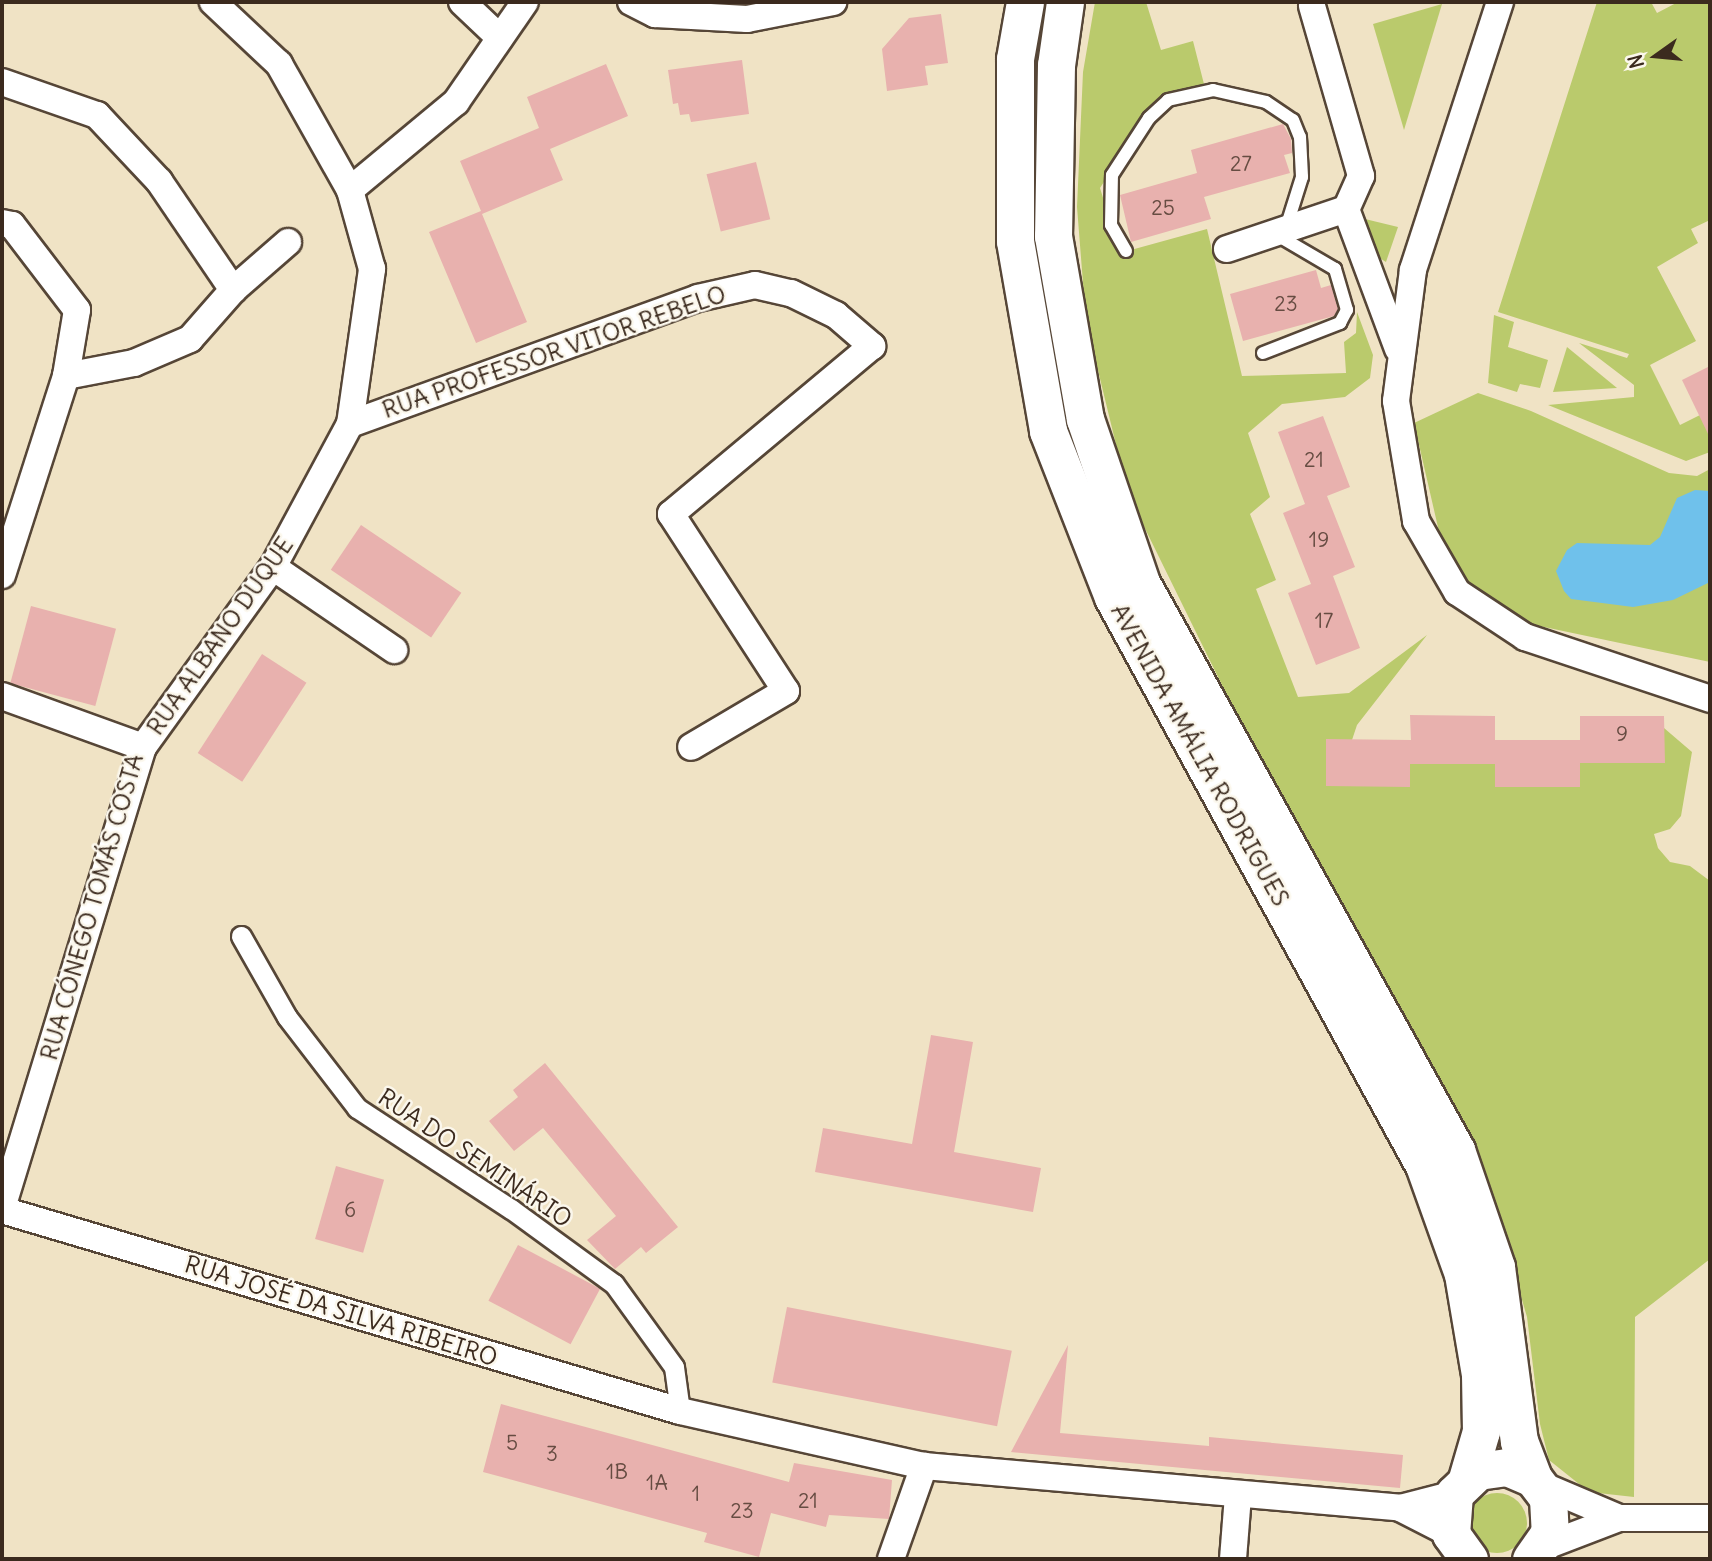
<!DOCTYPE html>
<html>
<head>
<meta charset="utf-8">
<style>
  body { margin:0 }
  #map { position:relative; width:1712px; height:1561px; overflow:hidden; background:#f0e3c5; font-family:Delius,sans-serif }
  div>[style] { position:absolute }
  .green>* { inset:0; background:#baca6c }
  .round { border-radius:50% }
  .water>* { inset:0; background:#6fc1eb }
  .building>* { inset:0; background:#e8b1ae; transform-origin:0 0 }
  .roads { filter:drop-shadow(2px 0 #564637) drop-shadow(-2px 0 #564637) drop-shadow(0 2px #564637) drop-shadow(0 -2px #564637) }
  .service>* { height:12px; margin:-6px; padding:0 6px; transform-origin:6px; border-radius:6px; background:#fff }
  .pedestrian>* { height:19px; margin:-9.5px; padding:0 9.5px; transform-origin:9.5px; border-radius:9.5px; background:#fff }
  .minor>* { height:26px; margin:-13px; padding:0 13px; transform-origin:13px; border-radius:13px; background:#fff }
  .secondary>* { height:37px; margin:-18.5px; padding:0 18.5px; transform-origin:18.5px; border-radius:18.5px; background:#fff }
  span { translate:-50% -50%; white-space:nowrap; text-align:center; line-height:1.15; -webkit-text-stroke:5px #fbf7ec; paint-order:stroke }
  .number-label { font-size:21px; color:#664c42 }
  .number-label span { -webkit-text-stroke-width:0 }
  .street-label { font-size:24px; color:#3b2a1e }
  .frame { position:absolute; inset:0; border:4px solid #3b2a1e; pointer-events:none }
  .north { position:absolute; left:1621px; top:21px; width:70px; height:70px; -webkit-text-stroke:5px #fbf7ec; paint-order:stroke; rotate:255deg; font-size:19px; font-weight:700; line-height:28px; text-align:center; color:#3b2a1e }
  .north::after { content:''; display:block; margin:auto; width:24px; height:32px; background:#3b2a1e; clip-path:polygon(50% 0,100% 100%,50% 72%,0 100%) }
</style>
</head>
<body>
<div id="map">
  <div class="green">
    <div style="clip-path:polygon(1095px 2px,1146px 2px,1161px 50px,1193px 41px,1205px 88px,1148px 114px,1100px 188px,1120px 253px,1207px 229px,1242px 376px,1346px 373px,1344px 342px,1356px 333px,1357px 312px,1373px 355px,1370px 378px,1345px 397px,1282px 404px,1248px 433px,1270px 497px,1250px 514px,1276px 580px,1256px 589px,1298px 697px,1349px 693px,1427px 635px,1357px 725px,1352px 740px,1410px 787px,1410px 764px,1495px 764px,1495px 787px,1580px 787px,1580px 763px,1664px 763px,1664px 728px,1692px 752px,1681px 816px,1670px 829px,1654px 834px,1658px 848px,1670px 862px,1690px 866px,1710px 881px,1710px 1259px,1635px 1317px,1634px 1497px,1589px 1492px,1549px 1460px,1540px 1424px,1527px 1317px,1484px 1170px,1248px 738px,1128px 494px,1086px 321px,1077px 207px,1083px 72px)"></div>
    <div style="clip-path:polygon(1597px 2px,1651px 2px,1657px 13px,1678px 2px,1710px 2px,1710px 220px,1691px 229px,1698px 243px,1657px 267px,1696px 341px,1650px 365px,1680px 425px,1710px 410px,1710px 452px,1686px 461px,1548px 405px,1634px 397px,1634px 385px,1579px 343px,1627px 358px,1629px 354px,1498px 312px)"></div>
    <div style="clip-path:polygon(1442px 4px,1404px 130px,1373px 24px)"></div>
    <div style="clip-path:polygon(1365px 219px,1398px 227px,1386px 262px,1378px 257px)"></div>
    <div style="clip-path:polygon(1494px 315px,1514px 322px,1508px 347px,1548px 360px,1540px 388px,1520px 384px,1517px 392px,1488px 383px)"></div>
    <div style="clip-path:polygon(1567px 347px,1617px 388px,1553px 392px)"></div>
    <div style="clip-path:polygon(1478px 393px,1531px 411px,1669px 473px,1697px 476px,1710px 469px,1710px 662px,1516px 621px,1472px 590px,1440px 536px,1414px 423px)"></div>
    <div class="round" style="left:1467px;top:1493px;width:60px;height:60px"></div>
  </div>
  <div class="water">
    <div style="clip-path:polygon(1695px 490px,1710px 491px,1710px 582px,1673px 600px,1633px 607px,1571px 599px,1564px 591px,1556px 571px,1567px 550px,1577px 543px,1650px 545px,1660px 537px,1677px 498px)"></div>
  </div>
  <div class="building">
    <div style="clip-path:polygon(941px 14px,948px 63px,925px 66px,928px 85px,887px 91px,882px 49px,909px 18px)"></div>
    <div style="clip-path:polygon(742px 60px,749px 114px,691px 122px,689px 114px,680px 115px,678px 103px,673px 104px,668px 70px)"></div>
    <div style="clip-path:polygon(606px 64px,628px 116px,550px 149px,563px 180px,482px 214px,527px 322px,476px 343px,429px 232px,481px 211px,460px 161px,539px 128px,527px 97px)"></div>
    <div style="clip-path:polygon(1283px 124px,1291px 139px,1292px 153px,1284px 155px,1290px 173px,1204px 197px,1211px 219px,1131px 242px,1120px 195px,1197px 173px,1191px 150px)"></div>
    <div style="left:756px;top:162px;width:59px;height:51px;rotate:76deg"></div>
    <div style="clip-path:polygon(1316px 270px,1321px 288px,1331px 285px,1338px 309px,1334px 316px,1243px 341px,1230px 294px)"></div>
    <div style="clip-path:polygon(1710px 366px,1710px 438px,1682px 380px)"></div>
    <div style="clip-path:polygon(1323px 416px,1350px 487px,1327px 496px,1355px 567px,1333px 576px,1360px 648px,1316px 665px,1288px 593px,1311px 584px,1283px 513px,1305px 504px,1278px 432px)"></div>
    <div style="left:361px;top:525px;width:121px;height:54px;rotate:34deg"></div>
    <div style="left:31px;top:606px;width:88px;height:80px;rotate:15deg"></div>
    <div style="left:262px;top:654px;width:53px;height:118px;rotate:33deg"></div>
    <div style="clip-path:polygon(1410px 715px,1495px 716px,1495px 740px,1580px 740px,1580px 716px,1664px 716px,1665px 763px,1580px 763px,1580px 787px,1495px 787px,1495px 764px,1410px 764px,1410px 787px,1326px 786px,1326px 739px,1411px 740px)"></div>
    <div style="clip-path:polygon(931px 1035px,973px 1042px,954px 1152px,1041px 1168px,1033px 1212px,815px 1172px,823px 1128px,912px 1144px)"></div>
    <div style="clip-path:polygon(545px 1063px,678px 1227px,646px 1253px,641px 1247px,615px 1269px,587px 1240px,616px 1216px,543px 1128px,514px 1151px,489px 1121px,518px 1097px,513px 1090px)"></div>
    <div style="left:336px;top:1166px;width:50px;height:76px;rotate:16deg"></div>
    <div style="left:518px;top:1245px;width:93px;height:63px;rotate:28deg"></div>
    <div style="left:787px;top:1307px;width:229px;height:77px;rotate:11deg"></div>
    <div style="clip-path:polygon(1068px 1345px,1060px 1433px,1209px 1446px,1209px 1437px,1403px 1455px,1400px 1488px,1011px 1452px)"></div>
    <div style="clip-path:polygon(501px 1404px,789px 1482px,794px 1463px,892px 1480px,889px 1519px,829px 1515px,826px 1527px,771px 1513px,759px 1557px,704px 1542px,707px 1533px,483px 1472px)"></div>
  </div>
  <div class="roads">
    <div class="service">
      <div style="left:1126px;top:251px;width:30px;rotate:-120deg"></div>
      <div style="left:1111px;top:225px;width:50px;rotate:-88.9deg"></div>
      <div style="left:1112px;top:175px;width:68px;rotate:-57deg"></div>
      <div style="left:1149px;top:118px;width:26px;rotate:-43deg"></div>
      <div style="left:1168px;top:100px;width:46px;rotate:-12.5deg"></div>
      <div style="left:1213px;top:90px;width:54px;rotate:12.8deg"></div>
      <div style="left:1266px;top:102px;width:32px;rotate:34deg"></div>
      <div style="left:1293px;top:120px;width:18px;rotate:68deg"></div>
      <div style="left:1300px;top:137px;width:40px;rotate:87.1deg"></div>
      <div style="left:1302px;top:177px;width:53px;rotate:107.4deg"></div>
      <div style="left:1263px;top:353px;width:83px;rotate:-21.3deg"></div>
      <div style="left:1340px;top:323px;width:15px;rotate:-62deg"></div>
      <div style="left:1347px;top:310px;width:43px;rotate:-106.3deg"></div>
      <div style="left:1335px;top:269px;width:67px;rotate:-149.6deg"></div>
    </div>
    <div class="pedestrian">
      <div style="left:241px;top:936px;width:93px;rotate:60.4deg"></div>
      <div style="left:287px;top:1017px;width:115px;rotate:52.4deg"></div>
      <div style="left:357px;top:1108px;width:184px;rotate:33.3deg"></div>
      <div style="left:511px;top:1209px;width:127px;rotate:36.1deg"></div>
      <div style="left:614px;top:1284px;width:102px;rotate:54.1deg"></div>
      <div style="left:674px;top:1367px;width:44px;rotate:82.2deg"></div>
    </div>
    <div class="minor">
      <div style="left:462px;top:2px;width:52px;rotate:43.5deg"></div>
      <div style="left:631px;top:2px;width:27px;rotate:27deg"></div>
      <div style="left:655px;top:14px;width:92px;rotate:3.1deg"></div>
      <div style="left:747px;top:19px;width:88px;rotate:-11.2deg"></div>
      <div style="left:1500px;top:2px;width:282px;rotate:108deg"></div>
      <div style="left:1413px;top:270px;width:132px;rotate:97.4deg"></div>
      <div style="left:1396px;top:401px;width:122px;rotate:80.5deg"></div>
      <div style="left:1416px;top:521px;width:82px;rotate:60deg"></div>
      <div style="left:1457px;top:592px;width:82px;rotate:33.5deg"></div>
      <div style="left:1525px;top:637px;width:195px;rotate:18.5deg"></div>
      <div style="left:1312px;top:6px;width:177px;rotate:73.9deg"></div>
      <div style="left:1361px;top:176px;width:36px;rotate:114deg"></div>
      <div style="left:1346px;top:209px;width:149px;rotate:69.6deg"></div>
      <div style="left:2px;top:82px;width:101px;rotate:19.2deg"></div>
      <div style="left:97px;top:115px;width:91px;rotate:46.8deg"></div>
      <div style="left:159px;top:181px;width:132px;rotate:55.8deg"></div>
      <div style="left:350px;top:190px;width:138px;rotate:-39.7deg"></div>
      <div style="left:456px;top:102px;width:121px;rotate:-55.4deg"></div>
      <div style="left:2px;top:223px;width:10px;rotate:11deg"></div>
      <div style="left:12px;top:225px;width:107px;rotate:52.6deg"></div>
      <div style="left:77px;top:310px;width:67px;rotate:99.5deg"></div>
      <div style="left:66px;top:376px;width:209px;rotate:107.8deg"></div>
      <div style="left:1227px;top:249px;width:126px;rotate:-18.6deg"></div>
      <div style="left:66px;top:376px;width:69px;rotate:-10.8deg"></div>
      <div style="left:134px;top:363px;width:61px;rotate:-23.2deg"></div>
      <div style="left:190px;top:339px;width:65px;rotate:-48.7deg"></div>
      <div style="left:233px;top:290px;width:73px;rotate:-41.1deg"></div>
      <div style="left:350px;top:424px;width:370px;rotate:-19.9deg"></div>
      <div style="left:698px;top:298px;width:58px;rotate:-12.8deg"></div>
      <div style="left:755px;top:285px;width:37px;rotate:13deg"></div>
      <div style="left:791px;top:293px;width:50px;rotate:26.1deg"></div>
      <div style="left:836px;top:315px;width:48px;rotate:40.7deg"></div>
      <div style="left:872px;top:346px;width:262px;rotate:140.1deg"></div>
      <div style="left:671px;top:514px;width:211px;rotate:57deg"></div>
      <div style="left:786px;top:691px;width:110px;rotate:149.5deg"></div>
      <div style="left:273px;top:567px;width:147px;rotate:34.4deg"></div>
      <div style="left:2px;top:696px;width:150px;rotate:19.9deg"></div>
      <div style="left:2px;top:1208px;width:482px;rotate:-73deg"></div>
      <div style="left:143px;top:747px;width:222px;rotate:-54.2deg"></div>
      <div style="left:273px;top:567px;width:162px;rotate:-61.7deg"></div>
      <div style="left:350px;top:424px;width:157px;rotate:-81.9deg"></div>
      <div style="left:372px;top:269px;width:82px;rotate:-105.6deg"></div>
      <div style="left:350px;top:190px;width:145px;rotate:-119.4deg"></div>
      <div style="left:279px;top:64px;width:91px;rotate:-136.8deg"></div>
      <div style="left:2px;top:1210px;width:707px;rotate:16.51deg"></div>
      <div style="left:680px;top:1411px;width:250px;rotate:12.7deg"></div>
      <div style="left:924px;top:1466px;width:478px;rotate:5deg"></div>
      <div style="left:1400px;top:1508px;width:56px;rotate:-14.5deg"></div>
      <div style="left:1539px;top:1484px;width:87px;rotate:23deg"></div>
      <div style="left:1400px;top:1508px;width:57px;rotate:27deg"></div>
      <div style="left:1543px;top:1547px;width:81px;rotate:-20.9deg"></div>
      <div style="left:1619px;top:1518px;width:91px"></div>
      <div style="left:891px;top:1559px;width:99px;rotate:-70.5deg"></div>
      <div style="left:1233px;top:1559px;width:64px;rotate:-85.5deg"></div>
    </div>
    <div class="secondary">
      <div style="left:1025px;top:2px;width:58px;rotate:100deg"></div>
      <div style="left:1015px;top:59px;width:182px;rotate:90deg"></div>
      <div style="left:1015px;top:241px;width:193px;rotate:80.1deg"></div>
      <div style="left:1048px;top:431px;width:178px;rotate:68.6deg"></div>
      <div style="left:1113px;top:597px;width:648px;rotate:61.3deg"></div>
      <div style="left:1424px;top:1165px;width:116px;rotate:70.3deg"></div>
      <div style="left:1463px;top:1274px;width:101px;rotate:80.4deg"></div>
      <div style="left:1480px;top:1374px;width:57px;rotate:89deg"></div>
      <div style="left:1481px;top:1431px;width:50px;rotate:106.3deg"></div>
      <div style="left:1065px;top:2px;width:64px;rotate:98.1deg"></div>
      <div style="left:1056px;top:65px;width:171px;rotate:91deg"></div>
      <div style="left:1053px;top:236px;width:186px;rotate:80.1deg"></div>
      <div style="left:1085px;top:419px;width:173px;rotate:71.1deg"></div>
      <div style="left:1141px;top:583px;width:649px;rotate:60.95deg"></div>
      <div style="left:1456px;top:1150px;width:124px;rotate:71.1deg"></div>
      <div style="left:1496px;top:1267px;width:176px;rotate:82.5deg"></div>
      <div style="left:1519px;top:1441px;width:40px;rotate:69deg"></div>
      <div style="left:1469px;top:1559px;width:31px;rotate:-126deg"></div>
      <div style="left:1451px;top:1534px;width:40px;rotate:-85.7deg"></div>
      <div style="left:1454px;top:1494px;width:33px;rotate:-44deg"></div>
      <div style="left:1478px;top:1471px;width:29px;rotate:-8deg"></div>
      <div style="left:1507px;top:1467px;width:28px;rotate:23deg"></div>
      <div style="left:1533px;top:1478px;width:25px;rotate:53deg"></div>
      <div style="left:1548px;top:1498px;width:34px;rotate:87deg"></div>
      <div style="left:1550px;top:1532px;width:33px;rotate:125deg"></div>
    </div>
  </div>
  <div class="number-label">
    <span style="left:1241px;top:164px">27</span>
    <span style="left:1163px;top:208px">25</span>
    <span style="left:1286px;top:304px">23</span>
    <span style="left:1314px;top:460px">21</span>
    <span style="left:1319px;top:540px">19</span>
    <span style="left:1324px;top:621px">17</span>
    <span style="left:1622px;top:734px">9</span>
    <span style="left:350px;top:1210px">6</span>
    <span style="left:512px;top:1443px">5</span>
    <span style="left:552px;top:1454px">3</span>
    <span style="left:617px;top:1472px">1B</span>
    <span style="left:657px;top:1483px">1A</span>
    <span style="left:696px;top:1494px">1</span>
    <span style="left:808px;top:1501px">21</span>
    <span style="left:742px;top:1511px">23</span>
  </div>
  <div class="street-label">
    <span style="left:554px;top:352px;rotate:-19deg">RUA PROFESSOR VITOR REBELO</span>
    <span style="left:220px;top:636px;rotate:-55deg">RUA ALBANO DUQUE</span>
    <span style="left:1200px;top:755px;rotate:61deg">AVENIDA AMÁLIA RODRIGUES</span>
    <span style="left:92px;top:907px;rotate:-74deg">RUA CÓNEGO TOMÁS COSTA</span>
    <span style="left:475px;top:1158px;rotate:34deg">RUA DO SEMINÁRIO</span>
    <span style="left:341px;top:1311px;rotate:17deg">RUA JOSÉ DA SILVA RIBEIRO</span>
  </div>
  <div class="frame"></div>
  <div class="north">N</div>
</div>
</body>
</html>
